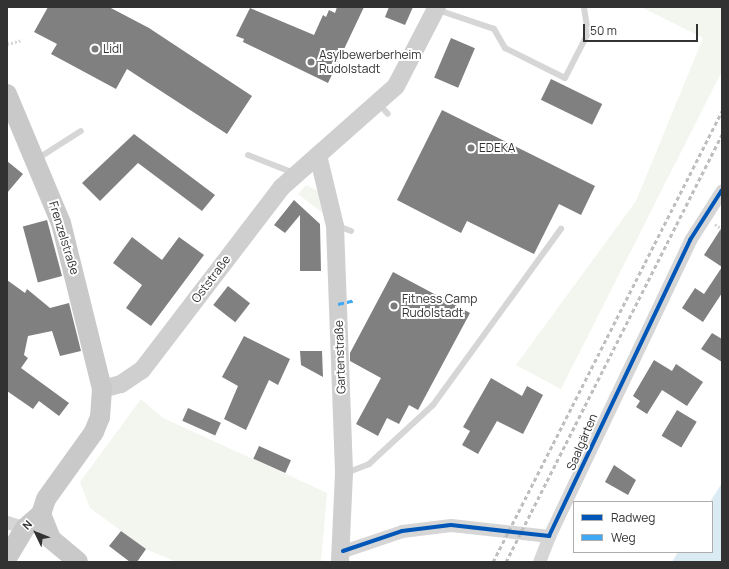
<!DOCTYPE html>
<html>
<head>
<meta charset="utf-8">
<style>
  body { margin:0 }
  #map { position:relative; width:729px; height:569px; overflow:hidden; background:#fff; font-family:Manrope,sans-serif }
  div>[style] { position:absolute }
  .green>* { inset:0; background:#f2f6ee }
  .water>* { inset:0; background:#dbebf4 }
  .building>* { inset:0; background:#808080; transform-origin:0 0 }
  .path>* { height:2.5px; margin-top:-1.25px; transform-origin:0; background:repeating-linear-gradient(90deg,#d6d6d6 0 2px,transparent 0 4px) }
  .service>* { height:6px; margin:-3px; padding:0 3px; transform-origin:3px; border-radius:3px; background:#d6d6d6 }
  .minor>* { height:13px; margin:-6.5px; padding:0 6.5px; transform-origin:6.5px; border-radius:6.5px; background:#d6d6d6 }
  .secondary>* { height:18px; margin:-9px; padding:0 9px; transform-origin:9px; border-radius:9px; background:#cfcfcf }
  .primary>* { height:20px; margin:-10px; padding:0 10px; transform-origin:10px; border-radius:10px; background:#c9c9c9 }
  .rail>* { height:3px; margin-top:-1.5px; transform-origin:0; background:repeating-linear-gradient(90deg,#bebebe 0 4px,transparent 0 7px) }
  .quiet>* { height:3px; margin-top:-1.5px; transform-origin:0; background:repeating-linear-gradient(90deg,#3fa9f5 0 6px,transparent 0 9px) }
  .cycleway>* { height:4px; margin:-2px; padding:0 2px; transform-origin:2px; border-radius:2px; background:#0057b8 }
  .dots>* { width:11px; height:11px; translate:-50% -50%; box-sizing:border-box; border:2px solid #fff; border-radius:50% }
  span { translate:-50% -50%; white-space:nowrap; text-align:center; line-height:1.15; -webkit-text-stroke:4px #fff; paint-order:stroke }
  .poi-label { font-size:12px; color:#323232 }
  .left { translate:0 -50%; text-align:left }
  .street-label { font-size:12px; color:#323232 }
  .frame { position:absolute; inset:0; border:8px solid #323232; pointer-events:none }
  .legend { position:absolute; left:573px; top:501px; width:140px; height:52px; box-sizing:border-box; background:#fff; border:1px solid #adadad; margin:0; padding:5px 7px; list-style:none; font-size:12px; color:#323232 }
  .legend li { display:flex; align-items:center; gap:8px; height:20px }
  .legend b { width:20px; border:1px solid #adadad }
  .north { position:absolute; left:16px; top:513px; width:40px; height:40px; -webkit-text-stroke:3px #fff; paint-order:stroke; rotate:313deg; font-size:11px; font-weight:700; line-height:16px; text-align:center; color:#323232 }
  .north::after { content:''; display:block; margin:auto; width:14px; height:18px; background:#323232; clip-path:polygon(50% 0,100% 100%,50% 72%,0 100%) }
  .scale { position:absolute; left:583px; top:24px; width:115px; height:18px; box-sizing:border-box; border:2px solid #323232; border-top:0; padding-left:5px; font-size:12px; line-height:14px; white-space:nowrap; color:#323232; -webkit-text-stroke:3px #fff; paint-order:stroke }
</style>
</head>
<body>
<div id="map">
  <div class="green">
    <div style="clip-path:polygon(641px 7px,722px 7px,722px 71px,561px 389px,516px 365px,636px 201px,703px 38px)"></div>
    <div style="clip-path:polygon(306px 185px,320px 192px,325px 215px,298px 194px)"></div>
    <div style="clip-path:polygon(141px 399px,163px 418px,327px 493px,321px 562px,176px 562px,146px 549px,90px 508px,80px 482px)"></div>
  </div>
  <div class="water">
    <div style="clip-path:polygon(722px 483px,722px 562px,672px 562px,678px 552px,712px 552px,710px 502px)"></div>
  </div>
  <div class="building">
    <div style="clip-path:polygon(48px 7px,109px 7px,149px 28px,252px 96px,227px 134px,127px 69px,116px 89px,51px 54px,57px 44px,34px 32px)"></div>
    <div style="clip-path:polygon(337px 7px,364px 7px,328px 83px,243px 42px,244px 39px,236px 36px,250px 8px,314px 35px,323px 15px,326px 17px,329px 10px,335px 13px)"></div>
    <div style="clip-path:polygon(389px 7px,413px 7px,405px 25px,385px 17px)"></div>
    <div style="left:451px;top:38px;width:26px;height:43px;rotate:23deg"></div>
    <div style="left:551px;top:79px;width:57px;height:23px;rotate:26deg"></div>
    <div style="clip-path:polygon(442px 110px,595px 186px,581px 215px,559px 204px,534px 254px,467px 221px,461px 233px,397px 200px)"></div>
    <div style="clip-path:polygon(134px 134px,215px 195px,202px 211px,138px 163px,100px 201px,82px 183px)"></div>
    <div style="clip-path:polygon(7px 161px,23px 174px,7px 193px)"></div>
    <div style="clip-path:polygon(294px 200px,320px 224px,321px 271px,300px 271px,300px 215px,285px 233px,274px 225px)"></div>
    <div style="left:47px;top:220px;width:58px;height:25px;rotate:75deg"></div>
    <div style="clip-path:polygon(722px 227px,722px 293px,703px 322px,682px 308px,695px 288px,704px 294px,722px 267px,704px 255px)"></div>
    <div style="clip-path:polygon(132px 237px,162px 260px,179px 237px,204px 255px,151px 326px,126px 308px,142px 285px,113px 263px)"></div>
    <div style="clip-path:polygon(393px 272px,470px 313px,418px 410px,409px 405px,399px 424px,387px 418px,378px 436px,356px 424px,381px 378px,350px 361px,350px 353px)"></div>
    <div style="clip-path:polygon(7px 280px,25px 293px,27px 289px,50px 308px,69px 303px,81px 351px,60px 356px,52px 331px,28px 336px,24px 355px,28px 358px,21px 368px,69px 403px,59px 416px,39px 401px,33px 409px,7px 391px)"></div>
    <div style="left:228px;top:286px;width:28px;height:24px;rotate:38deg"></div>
    <div style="clip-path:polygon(712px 333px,722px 339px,722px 362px,701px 349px)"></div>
    <div style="clip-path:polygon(244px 336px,290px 359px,278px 385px,269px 380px,246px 430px,224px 419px,238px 386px,222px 377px)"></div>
    <div style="clip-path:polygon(300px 351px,322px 351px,323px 377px,301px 365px)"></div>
    <div style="clip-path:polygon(654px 360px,672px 371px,676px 364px,703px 382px,687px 406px,662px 390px,647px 414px,636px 407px,640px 401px,633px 396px)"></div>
    <div style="clip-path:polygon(491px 378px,522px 396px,527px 386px,543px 395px,523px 434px,497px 421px,478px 454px,462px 445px,470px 431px,463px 427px)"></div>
    <div style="left:188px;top:408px;width:36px;height:14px;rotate:24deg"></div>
    <div style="left:677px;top:410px;width:23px;height:30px;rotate:31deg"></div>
    <div style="left:259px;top:446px;width:35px;height:14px;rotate:24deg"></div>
    <div style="clip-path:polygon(614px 465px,636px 480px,628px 495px,605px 482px)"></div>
    <div style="clip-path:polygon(121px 531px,146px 549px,137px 562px,130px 562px,109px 546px)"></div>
  </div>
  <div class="path">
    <div style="left:7px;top:44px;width:16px;rotate:-15deg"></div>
    <div style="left:715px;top:224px;width:9px;rotate:36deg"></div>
  </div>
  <div class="service">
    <div style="left:438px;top:10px;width:59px;rotate:18.7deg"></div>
    <div style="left:494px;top:29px;width:22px;rotate:60deg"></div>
    <div style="left:505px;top:48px;width:67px;rotate:26.6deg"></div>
    <div style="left:565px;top:78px;width:51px;rotate:-62.9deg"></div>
    <div style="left:588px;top:33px;width:26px;rotate:-99deg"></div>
    <div style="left:379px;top:104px;width:13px;rotate:48deg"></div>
    <div style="left:248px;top:155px;width:49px;rotate:21.4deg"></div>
    <div style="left:37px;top:159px;width:52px;rotate:-32.5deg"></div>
    <div style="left:338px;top:226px;width:14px;rotate:21deg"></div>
    <div style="left:346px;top:473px;width:25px;rotate:-21deg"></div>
    <div style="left:369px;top:464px;width:87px;rotate:-42.7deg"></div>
    <div style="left:433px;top:405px;width:218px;rotate:-54deg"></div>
  </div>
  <div class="minor">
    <div style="left:7px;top:522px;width:19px;rotate:18deg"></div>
    <div style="left:343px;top:551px;width:62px;rotate:-18.7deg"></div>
    <div style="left:402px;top:531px;width:49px;rotate:-7deg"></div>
    <div style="left:451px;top:525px;width:99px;rotate:6.4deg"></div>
    <div style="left:549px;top:536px;width:328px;rotate:-64.5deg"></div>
    <div style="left:690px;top:240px;width:59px;rotate:-57.4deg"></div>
    <div style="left:539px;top:562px;width:28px;rotate:-69deg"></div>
  </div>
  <div class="secondary">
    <div style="left:318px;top:155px;width:73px;rotate:76.5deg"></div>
    <div style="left:335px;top:226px;width:247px;rotate:87.9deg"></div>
    <div style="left:344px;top:473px;width:89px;rotate:92.6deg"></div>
    <div style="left:102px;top:389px;width:20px;rotate:-15deg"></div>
    <div style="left:121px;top:384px;width:25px;rotate:-34deg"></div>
    <div style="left:142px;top:370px;width:230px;rotate:-52.6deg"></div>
    <div style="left:282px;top:187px;width:152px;rotate:-41.5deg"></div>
    <div style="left:396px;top:86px;width:89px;rotate:-62.6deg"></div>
  </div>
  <div class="primary">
    <div style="left:7px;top:94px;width:140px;rotate:67.3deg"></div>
    <div style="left:61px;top:223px;width:171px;rotate:76.1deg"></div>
    <div style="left:102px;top:389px;width:28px;rotate:94deg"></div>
    <div style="left:100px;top:417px;width:16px;rotate:112deg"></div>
    <div style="left:94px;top:432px;width:82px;rotate:125.6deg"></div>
    <div style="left:46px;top:499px;width:16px;rotate:108deg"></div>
    <div style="left:41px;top:514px;width:21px;rotate:139deg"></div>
    <div style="left:25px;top:528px;width:35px;rotate:121deg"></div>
    <div style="left:41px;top:514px;width:27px;rotate:68deg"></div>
    <div style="left:51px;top:539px;width:35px;rotate:40deg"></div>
  </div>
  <div class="rail">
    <div style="left:493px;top:562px;width:506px;rotate:-63.08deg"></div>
    <div style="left:506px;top:562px;width:479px;rotate:-63.2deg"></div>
  </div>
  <div class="quiet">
    <div style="left:338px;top:304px;width:18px;rotate:-13deg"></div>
  </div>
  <div class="cycleway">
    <div style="left:343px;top:551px;width:62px;rotate:-18.7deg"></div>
    <div style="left:402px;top:531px;width:49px;rotate:-7deg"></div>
    <div style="left:451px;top:525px;width:99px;rotate:6.4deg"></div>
    <div style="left:549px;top:536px;width:328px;rotate:-64.5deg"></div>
    <div style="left:690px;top:240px;width:59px;rotate:-57.4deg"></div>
  </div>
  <div class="dots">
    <div style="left:95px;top:49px;background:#7a7a7a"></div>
    <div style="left:311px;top:62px;background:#7a7a7a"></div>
    <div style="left:471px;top:148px;background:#7a7a7a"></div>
    <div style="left:394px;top:306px;background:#7a7a7a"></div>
  </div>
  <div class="poi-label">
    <span class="left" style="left:103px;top:49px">Lidl</span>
    <span class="left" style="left:319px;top:62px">Asylbewerberheim<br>Rudolstadt</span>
    <span class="left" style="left:479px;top:148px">EDEKA</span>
    <span class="left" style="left:402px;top:306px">Fitness Camp<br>Rudolstadt</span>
  </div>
  <div class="street-label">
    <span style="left:64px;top:238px;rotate:73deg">Frenzelstraße</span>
    <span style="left:211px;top:279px;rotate:-53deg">Oststraße</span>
    <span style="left:340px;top:357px;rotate:-92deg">Gartenstraße</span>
    <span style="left:582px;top:442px;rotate:-67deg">Saalgärten</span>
  </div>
  <div class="frame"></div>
  <ul class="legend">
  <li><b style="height:5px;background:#0057b8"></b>Radweg</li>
  <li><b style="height:5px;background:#3fa9f5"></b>Weg</li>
  </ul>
  <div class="north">N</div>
  <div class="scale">50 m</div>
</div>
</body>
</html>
